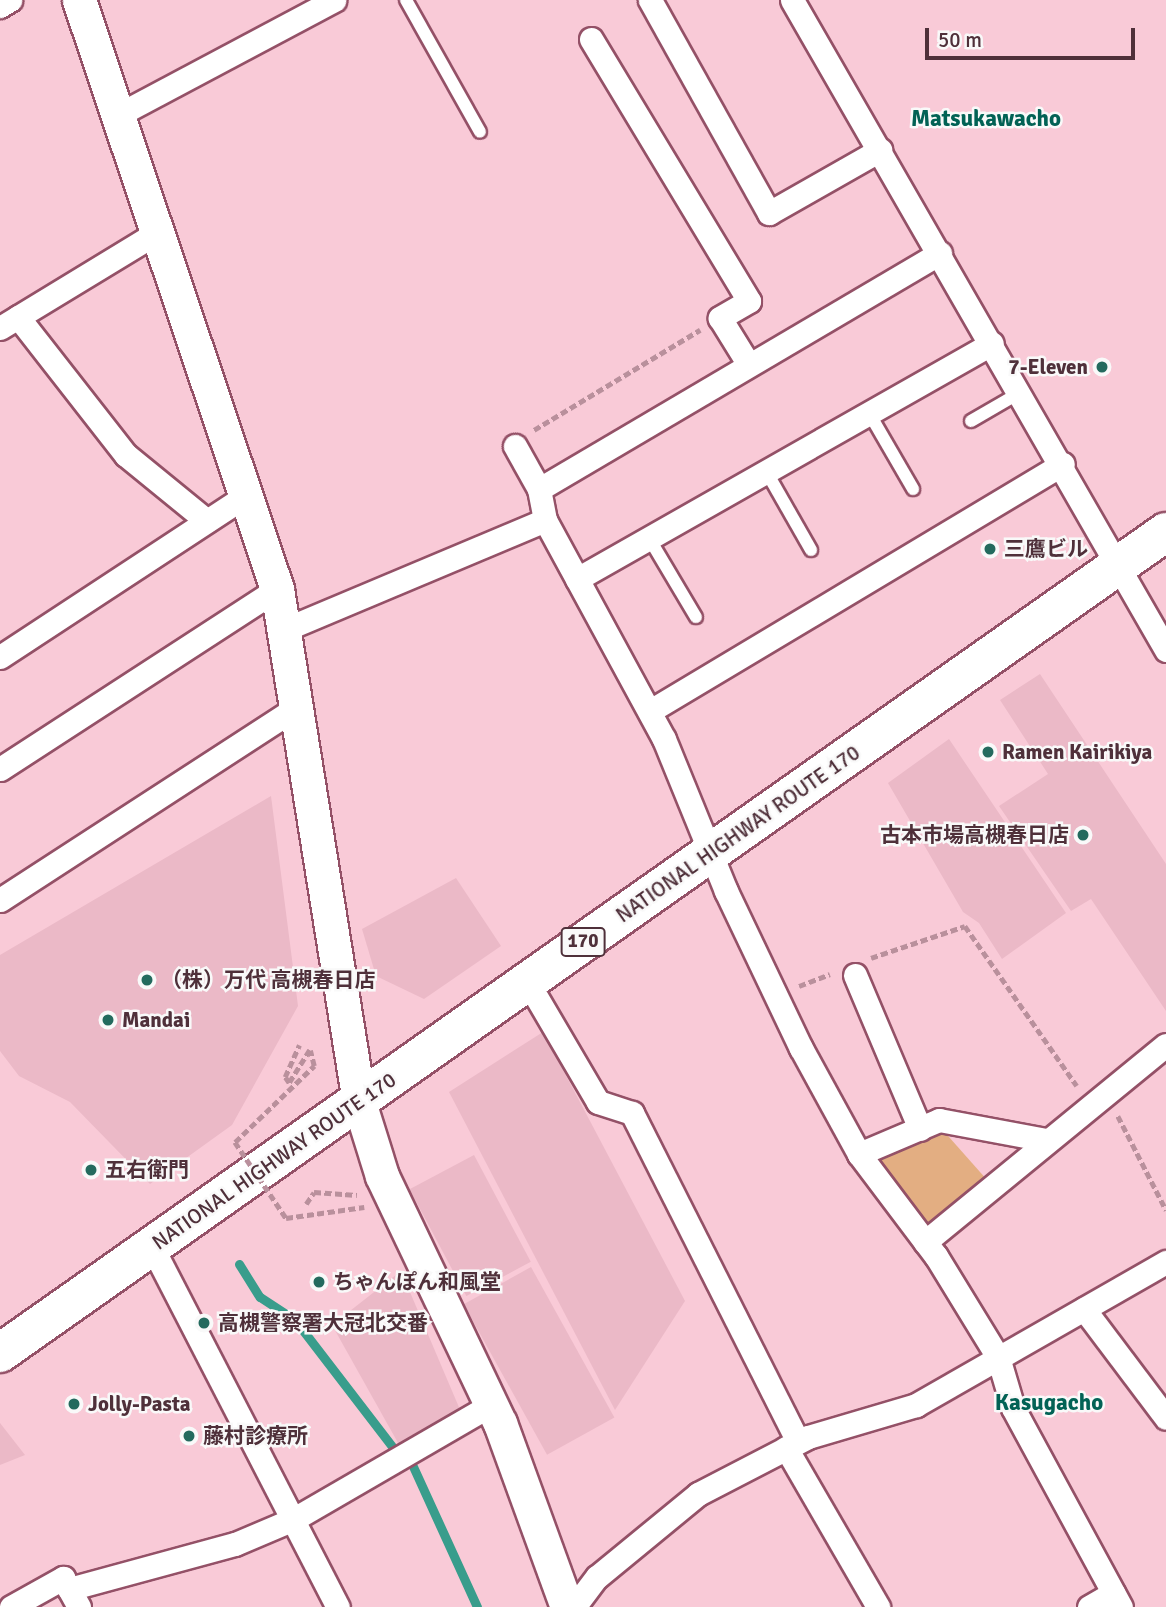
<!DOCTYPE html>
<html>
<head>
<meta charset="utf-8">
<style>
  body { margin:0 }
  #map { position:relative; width:1166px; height:1607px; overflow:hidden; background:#f9cad7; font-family:Signika,"Noto Sans JP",sans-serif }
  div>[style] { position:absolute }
  .built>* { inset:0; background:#ebb9c7; transform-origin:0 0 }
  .green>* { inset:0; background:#e3ae82 }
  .stream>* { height:9px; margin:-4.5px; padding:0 4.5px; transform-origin:4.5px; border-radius:4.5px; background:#399d8c }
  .path>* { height:4.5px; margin-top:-2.25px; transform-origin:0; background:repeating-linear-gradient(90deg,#b9909c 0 7px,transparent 0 10.5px) }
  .roads { filter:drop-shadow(2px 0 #945167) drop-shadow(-2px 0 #945167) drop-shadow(0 2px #945167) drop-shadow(0 -2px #945167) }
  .lane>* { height:12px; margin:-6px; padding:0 6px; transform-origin:6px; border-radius:6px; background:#fff }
  .street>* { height:23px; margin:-11.5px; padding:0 11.5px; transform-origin:11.5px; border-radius:11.5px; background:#fff }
  .secondary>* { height:33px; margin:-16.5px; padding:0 16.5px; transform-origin:16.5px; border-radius:16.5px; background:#fff }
  .highway>* { height:38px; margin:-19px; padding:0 19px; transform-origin:19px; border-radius:19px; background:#fff }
  .path-bridge>* { height:4.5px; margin-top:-2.25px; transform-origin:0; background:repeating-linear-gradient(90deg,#b9909c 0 7px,transparent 0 10.5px) }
  .dots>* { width:19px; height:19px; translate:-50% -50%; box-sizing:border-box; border:4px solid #f9f9f9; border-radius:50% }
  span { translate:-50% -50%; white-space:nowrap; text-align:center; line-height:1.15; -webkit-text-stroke:5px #f9f9f9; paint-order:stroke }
  .shield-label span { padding:2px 5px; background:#f9f9f9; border:2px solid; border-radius:5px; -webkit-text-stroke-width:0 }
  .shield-label { font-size:19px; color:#4f303a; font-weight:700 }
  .poi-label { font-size:21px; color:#4f303a; font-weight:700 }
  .right { translate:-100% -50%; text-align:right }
  .left { translate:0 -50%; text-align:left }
  .street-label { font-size:21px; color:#4f303a }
  .neighbourhood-label { font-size:23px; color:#026255; font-weight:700 }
  .scale { position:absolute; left:925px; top:28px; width:210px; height:32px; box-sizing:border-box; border:4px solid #4f303a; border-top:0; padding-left:9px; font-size:21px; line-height:24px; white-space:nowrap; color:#4f303a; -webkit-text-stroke:5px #f9f9f9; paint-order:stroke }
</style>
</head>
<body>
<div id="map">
  <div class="built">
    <div style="clip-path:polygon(1040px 674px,1166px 864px,1166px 1011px,1091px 899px,1071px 911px,999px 806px,1048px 774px,1000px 700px)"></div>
    <div style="clip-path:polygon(949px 739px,1066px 913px,1002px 959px,979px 923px,963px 912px,888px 783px)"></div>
    <div style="clip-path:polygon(271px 796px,298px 1006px,232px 1125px,150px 1184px,70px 1102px,19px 1076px,0 1051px,0 955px)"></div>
    <div style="clip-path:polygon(456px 878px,501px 946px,424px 999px,376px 976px,362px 929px)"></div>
    <div style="clip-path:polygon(543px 1032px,685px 1301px,615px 1410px,449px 1092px)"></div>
    <div style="left:474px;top:1155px;width:121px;height:73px;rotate:62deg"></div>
    <div style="left:531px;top:1267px;width:172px;height:77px;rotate:61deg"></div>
    <div style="clip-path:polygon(401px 1271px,461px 1412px,402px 1450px,332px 1325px)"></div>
    <div style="clip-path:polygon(0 1423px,25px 1455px,0 1465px)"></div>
  </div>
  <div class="green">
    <div style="clip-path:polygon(941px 1128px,988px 1181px,928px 1230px,869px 1158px)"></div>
  </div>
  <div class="stream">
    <div style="left:239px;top:1264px;width:39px;rotate:58deg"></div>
    <div style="left:260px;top:1297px;width:42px;rotate:33.3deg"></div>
    <div style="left:295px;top:1320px;width:169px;rotate:52.5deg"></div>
    <div style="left:411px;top:1462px;width:159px;rotate:65.5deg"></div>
  </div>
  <div class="path">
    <div style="left:534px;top:430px;width:194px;rotate:-31.1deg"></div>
    <div style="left:871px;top:958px;width:99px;rotate:-18.8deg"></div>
    <div style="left:965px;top:926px;width:195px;rotate:55deg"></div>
    <div style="left:799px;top:986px;width:33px;rotate:-21deg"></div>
    <div style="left:1118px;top:1116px;width:106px;rotate:62.9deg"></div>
    <div style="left:235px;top:1142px;width:110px;rotate:-43.9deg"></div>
    <div style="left:314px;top:1066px;width:16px;rotate:-104deg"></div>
    <div style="left:310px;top:1050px;width:39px;rotate:122deg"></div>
    <div style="left:289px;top:1083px;width:7px;rotate:-124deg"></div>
    <div style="left:285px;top:1077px;width:35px;rotate:-66deg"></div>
    <div style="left:306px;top:1204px;width:14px;rotate:-56deg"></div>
    <div style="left:314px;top:1192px;width:43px;rotate:4deg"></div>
    <div style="left:286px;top:1218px;width:79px;rotate:-8deg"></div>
  </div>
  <div class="roads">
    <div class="lane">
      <div style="left:406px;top:0;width:151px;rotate:60.7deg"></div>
      <div style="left:869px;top:413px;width:88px;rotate:59.9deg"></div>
      <div style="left:971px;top:421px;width:58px;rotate:-30.1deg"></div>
      <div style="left:766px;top:471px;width:91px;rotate:60.3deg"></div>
      <div style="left:649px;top:538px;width:92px;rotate:59.3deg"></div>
    </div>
    <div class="street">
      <div style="left:650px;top:0;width:244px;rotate:60.8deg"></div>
      <div style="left:769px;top:213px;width:128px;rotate:-29.6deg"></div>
      <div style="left:792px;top:0;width:750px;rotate:60.08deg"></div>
      <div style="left:0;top:6px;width:12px;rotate:-31deg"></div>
      <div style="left:591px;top:39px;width:306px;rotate:58.9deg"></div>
      <div style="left:749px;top:301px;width:34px;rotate:150deg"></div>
      <div style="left:720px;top:318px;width:55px;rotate:58.3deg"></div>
      <div style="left:118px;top:115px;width:245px;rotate:-28deg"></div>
      <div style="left:940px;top:253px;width:465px;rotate:149.5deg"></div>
      <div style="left:539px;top:489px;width:32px;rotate:79deg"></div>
      <div style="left:545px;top:520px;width:249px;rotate:61.5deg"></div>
      <div style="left:664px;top:739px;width:164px;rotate:67.8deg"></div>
      <div style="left:726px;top:891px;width:174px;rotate:64.5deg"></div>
      <div style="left:801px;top:1048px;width:121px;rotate:61.3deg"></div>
      <div style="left:859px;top:1154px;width:128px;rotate:53deg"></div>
      <div style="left:936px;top:1256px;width:119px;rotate:58.5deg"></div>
      <div style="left:998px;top:1357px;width:53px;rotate:73.6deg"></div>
      <div style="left:1013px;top:1408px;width:226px;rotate:61.5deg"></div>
      <div style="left:18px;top:317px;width:175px;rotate:52deg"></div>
      <div style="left:126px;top:455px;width:104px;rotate:39.2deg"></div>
      <div style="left:0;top:328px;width:185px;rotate:-31.3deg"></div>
      <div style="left:515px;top:446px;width:49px;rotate:60.8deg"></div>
      <div style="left:577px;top:579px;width:477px;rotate:-29.6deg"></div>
      <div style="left:286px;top:629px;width:281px;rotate:-22.8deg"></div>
      <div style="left:0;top:657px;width:295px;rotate:-33.3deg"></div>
      <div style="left:650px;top:711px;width:481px;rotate:-30.9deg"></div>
      <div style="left:0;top:769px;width:330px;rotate:-33deg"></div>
      <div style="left:0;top:900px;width:356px;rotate:-33deg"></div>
      <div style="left:855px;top:975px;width:167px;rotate:67.1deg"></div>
      <div style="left:527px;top:981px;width:140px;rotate:59.6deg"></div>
      <div style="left:598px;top:1102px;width:36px;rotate:18deg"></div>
      <div style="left:632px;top:1113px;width:368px;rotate:63.2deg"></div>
      <div style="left:859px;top:1154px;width:87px;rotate:-23deg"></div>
      <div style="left:939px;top:1120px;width:109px;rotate:10.6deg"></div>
      <div style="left:925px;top:1242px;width:311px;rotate:-39.3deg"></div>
      <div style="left:152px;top:1247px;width:405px;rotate:62.7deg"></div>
      <div style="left:1084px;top:1309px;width:136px;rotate:53deg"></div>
      <div style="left:786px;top:1448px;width:184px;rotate:59.9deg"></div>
      <div style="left:69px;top:1589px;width:172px;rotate:-15.2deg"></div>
      <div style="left:235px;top:1544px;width:64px;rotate:-23deg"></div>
      <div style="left:294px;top:1519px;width:228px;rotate:-30.1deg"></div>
      <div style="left:11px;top:1607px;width:60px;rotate:-29.1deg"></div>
      <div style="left:63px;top:1578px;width:33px;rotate:61deg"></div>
      <div style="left:574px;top:1607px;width:38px;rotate:-53deg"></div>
      <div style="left:597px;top:1577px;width:131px;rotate:-39.4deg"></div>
      <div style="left:698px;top:1494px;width:124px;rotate:-27.4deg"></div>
      <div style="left:808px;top:1437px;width:113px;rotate:-16.5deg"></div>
      <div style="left:916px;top:1405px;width:288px;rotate:-29.8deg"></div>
      <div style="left:1089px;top:1607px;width:28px;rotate:-30deg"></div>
    </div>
    <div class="secondary">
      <div style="left:79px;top:0;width:621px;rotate:71.42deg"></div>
      <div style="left:277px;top:589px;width:520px;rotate:80.92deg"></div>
      <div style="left:359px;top:1102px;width:77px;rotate:72.7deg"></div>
      <div style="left:382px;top:1176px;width:274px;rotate:64.5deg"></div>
      <div style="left:500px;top:1423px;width:196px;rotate:70deg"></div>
    </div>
    <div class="highway">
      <div style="left:0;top:1353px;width:1426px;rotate:-35.15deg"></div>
    </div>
  </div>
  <div class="path-bridge">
    <div style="left:235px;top:1142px;width:92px;rotate:56.1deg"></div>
  </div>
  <div class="dots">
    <div style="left:1102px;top:367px;background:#246a5e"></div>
    <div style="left:990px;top:549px;background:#246a5e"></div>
    <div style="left:988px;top:752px;background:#246a5e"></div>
    <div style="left:1083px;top:835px;background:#246a5e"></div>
    <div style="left:147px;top:980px;background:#246a5e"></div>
    <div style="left:108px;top:1020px;background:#246a5e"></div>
    <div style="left:91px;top:1170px;background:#246a5e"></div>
    <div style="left:319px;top:1282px;background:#246a5e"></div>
    <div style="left:204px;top:1323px;background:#246a5e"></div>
    <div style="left:74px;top:1404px;background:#246a5e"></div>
    <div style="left:189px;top:1436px;background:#246a5e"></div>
  </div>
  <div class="shield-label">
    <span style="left:583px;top:942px">170</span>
  </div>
  <div class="poi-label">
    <span class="right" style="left:1088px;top:367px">7-Eleven</span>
    <span class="left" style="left:1004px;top:549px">三鷹ビル</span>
    <span class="left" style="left:1002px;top:752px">Ramen Kairikiya</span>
    <span class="right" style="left:1069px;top:835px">古本市場高槻春日店</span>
    <span class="left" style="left:161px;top:980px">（株）万代 高槻春日店</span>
    <span class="left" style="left:122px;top:1020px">Mandai</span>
    <span class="left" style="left:105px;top:1170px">五右衛門</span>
    <span class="left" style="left:333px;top:1282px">ちゃんぽん和風堂</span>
    <span class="left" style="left:218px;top:1323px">高槻警察署大冠北交番</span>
    <span class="left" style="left:88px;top:1404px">Jolly-Pasta</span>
    <span class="left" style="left:203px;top:1436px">藤村診療所</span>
  </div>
  <div class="street-label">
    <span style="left:738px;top:834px;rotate:-35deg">NATIONAL HIGHWAY ROUTE 170</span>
    <span style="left:274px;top:1161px;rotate:-35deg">NATIONAL HIGHWAY ROUTE 170</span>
  </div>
  <div class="neighbourhood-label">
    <span style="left:986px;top:119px">Matsukawacho</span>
    <span style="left:1049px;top:1403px">Kasugacho</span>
  </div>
  <div class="scale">50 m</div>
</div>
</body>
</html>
